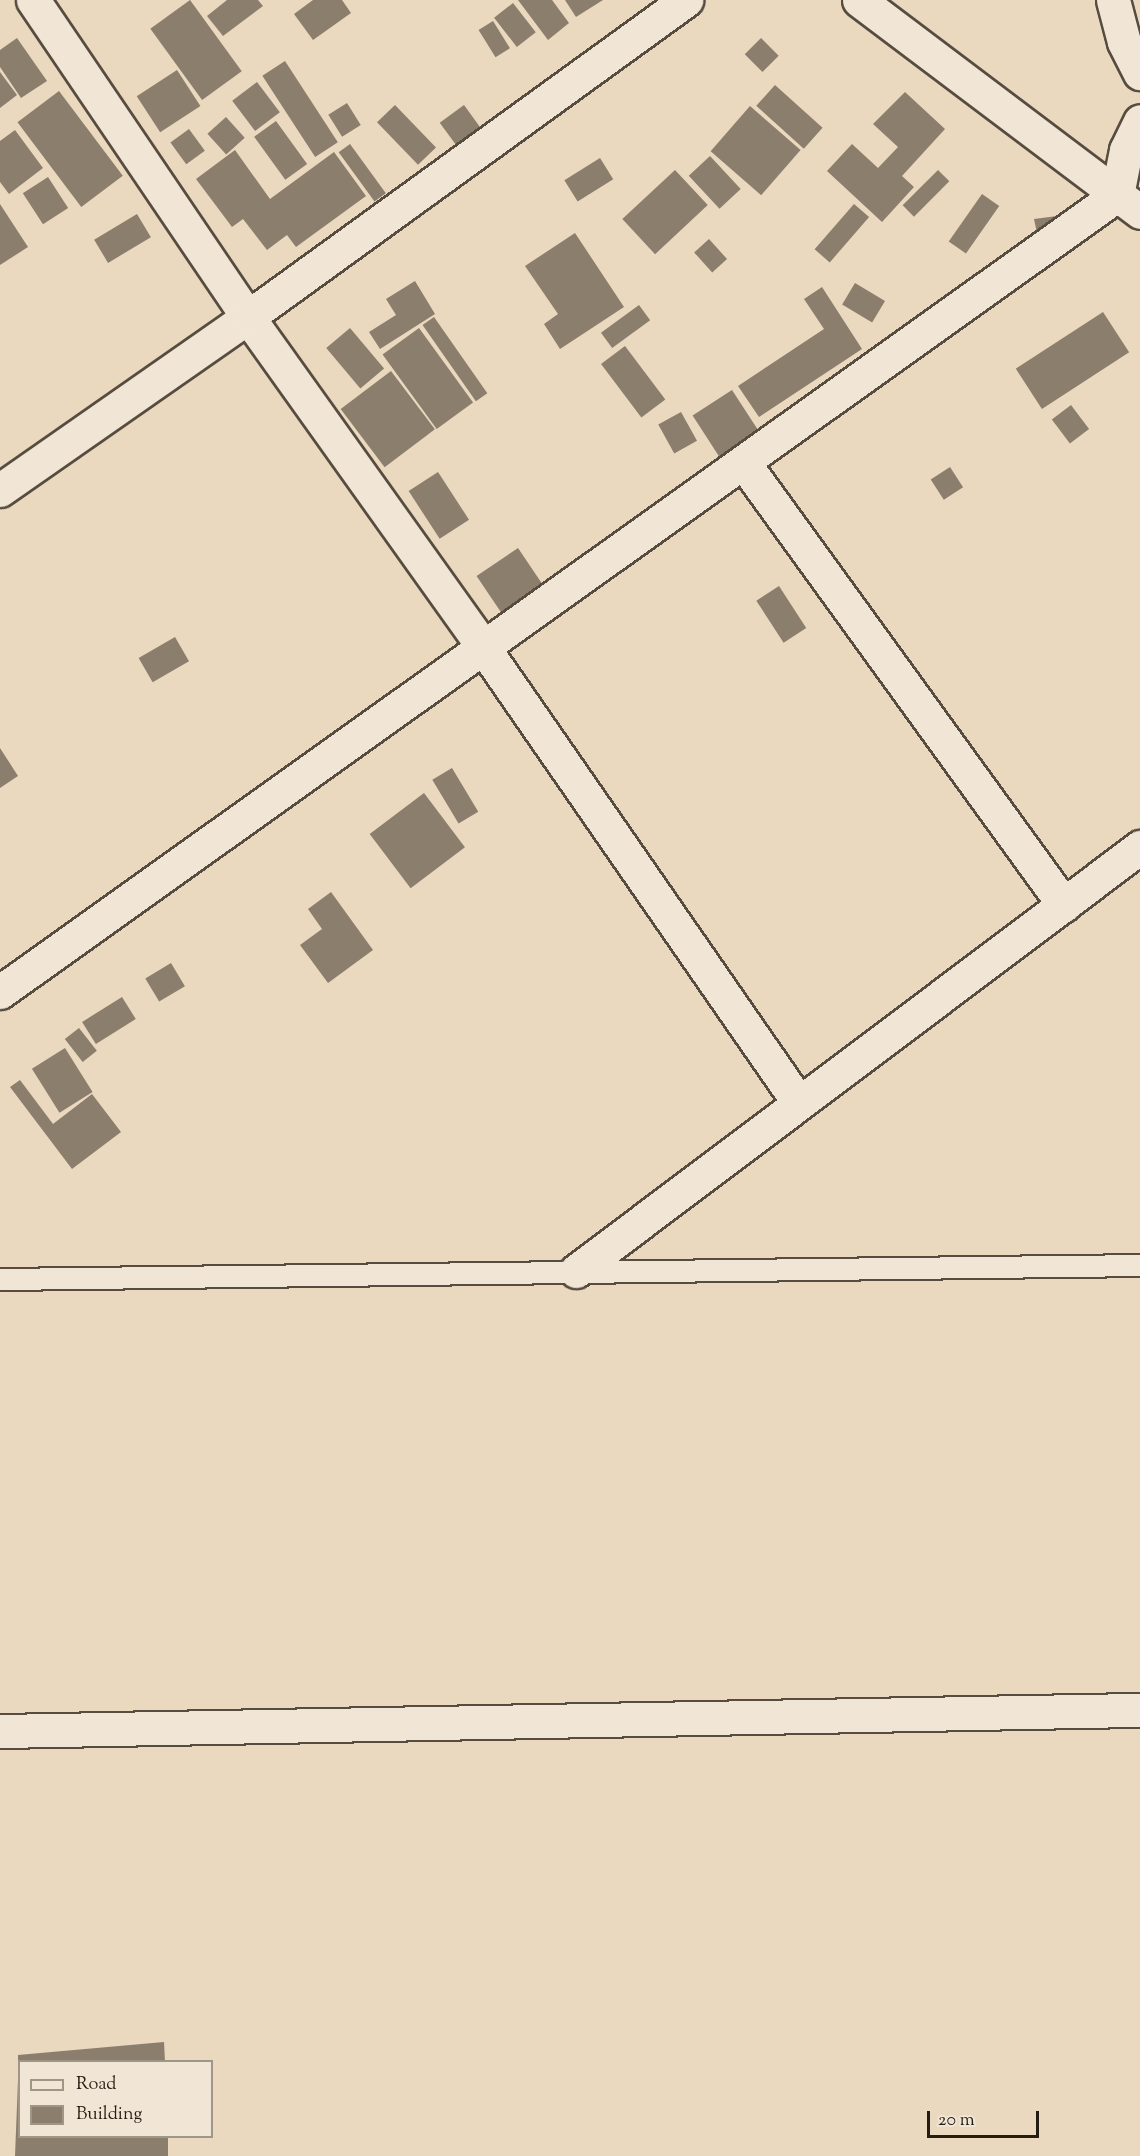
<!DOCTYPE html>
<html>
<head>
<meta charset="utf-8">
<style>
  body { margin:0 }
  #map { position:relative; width:1140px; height:2156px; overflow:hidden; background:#ead8bf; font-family:"Sorts Mill Goudy",serif }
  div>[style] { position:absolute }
  .building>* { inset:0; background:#8b7e6d; transform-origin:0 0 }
  .roads { filter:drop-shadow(2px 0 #564c3f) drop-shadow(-2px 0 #564c3f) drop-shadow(0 2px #564c3f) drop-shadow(0 -2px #564c3f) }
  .lane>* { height:21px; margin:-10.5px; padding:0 10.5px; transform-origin:10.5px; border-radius:10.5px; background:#f1e6d5 }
  .street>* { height:33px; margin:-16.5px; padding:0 16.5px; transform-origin:16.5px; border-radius:16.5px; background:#f1e6d5 }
  .secondary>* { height:33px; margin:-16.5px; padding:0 16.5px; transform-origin:16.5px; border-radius:16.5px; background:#f1e6d5 }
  span { translate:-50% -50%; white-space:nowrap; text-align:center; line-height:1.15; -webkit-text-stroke:6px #f1e6d5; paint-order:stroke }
  .legend { position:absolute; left:18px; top:2060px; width:195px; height:78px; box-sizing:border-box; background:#f1e6d5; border:2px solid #9f9688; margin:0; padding:8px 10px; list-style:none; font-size:18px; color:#251d14 }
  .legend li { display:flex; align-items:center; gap:12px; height:30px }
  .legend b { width:30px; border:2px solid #9f9688 }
  .scale { position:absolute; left:927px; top:2111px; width:112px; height:27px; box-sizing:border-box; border:3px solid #251d14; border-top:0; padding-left:8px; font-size:18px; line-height:21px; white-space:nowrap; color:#251d14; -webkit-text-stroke:4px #f1e6d5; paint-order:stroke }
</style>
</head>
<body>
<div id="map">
  <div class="building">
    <div style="left:190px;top:0;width:88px;height:49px;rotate:54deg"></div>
    <div style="clip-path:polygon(227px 0,258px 0,263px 6px,223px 36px,207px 16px)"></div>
    <div style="clip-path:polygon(313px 0,342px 0,351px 13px,313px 40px,294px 14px)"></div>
    <div style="clip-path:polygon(518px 0,552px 0,569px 23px,548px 40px)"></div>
    <div style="clip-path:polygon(565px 0,603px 0,576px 17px)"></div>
    <div style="left:513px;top:3px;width:37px;height:24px;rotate:52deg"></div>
    <div style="left:493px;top:21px;width:32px;height:17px;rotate:58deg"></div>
    <div style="clip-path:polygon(17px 38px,47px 81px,21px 98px,0 67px,0 50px)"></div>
    <div style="left:761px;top:38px;width:25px;height:23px;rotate:45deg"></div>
    <div style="left:285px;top:61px;width:97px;height:27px;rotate:57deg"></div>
    <div style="left:177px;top:70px;width:43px;height:48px;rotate:57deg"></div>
    <div style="clip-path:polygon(0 72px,17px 95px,0 108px)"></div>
    <div style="left:257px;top:82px;width:38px;height:31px;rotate:53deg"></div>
    <div style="left:775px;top:85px;width:64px;height:28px;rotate:42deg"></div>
    <div style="left:59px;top:91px;width:106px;height:52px;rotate:53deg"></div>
    <div style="clip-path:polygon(905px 92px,945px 129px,902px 176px,914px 187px,882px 222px,827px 171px,852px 144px,878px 168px,898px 147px,873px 124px)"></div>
    <div style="left:347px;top:103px;width:26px;height:22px;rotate:58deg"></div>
    <div style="left:395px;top:105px;width:59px;height:25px;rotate:46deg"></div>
    <div style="left:464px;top:105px;width:29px;height:30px;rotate:54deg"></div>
    <div style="left:750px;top:106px;width:67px;height:60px;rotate:41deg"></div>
    <div style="left:226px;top:117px;width:28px;height:25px;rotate:48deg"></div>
    <div style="left:276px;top:121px;width:53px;height:27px;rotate:54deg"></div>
    <div style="left:189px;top:129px;width:27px;height:23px;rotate:54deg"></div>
    <div style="clip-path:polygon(15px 130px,43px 168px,9px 194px,0 182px,0 141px)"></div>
    <div style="left:350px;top:144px;width:61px;height:14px;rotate:54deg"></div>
    <div style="clip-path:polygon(235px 150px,270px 199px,334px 152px,366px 196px,296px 247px,287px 235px,267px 250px,243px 219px,232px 227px,196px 179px)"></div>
    <div style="left:710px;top:156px;width:45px;height:29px;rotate:47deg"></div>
    <div style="left:600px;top:158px;width:25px;height:42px;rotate:58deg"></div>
    <div style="left:675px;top:170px;width:48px;height:72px;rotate:47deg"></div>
    <div style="left:938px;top:170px;width:16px;height:50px;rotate:45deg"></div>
    <div style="left:48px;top:177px;width:37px;height:30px;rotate:57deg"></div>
    <div style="left:982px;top:194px;width:21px;height:58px;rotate:35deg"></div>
    <div style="clip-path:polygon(0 204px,28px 247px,0 265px)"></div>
    <div style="left:854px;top:204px;width:20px;height:60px;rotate:41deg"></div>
    <div style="left:137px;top:214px;width:27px;height:50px;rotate:59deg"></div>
    <div style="clip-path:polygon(1065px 215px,1038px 238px,1034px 219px)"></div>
    <div style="clip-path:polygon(575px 233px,624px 307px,560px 349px,544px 324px,558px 314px,525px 266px)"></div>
    <div style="left:709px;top:239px;width:27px;height:20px;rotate:48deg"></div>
    <div style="clip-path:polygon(415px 281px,435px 314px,380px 349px,369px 332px,396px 315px,386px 299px)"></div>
    <div style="left:855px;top:283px;width:35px;height:25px;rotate:31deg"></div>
    <div style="clip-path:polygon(822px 287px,862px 349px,759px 417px,738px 386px,824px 329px,804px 299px)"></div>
    <div style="left:639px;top:305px;width:19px;height:47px;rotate:54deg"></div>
    <div style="left:1103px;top:312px;width:48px;height:104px;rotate:57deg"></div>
    <div style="left:434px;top:317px;width:93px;height:14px;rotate:55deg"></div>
    <div style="left:350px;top:328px;width:53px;height:31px;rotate:50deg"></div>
    <div style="left:419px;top:328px;width:92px;height:45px;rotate:54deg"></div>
    <div style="left:625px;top:346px;width:67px;height:30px;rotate:53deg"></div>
    <div style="left:391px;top:371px;width:73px;height:63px;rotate:53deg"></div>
    <div style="left:732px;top:390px;width:49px;height:47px;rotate:57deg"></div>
    <div style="left:1071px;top:405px;width:30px;height:24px;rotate:53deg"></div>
    <div style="left:681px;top:412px;width:33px;height:26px;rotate:61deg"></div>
    <div style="left:950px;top:467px;width:24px;height:23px;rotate:57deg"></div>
    <div style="left:438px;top:472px;width:57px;height:35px;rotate:57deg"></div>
    <div style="left:518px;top:548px;width:57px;height:50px;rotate:56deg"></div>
    <div style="left:779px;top:586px;width:50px;height:27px;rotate:57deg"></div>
    <div style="left:175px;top:637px;width:28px;height:42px;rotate:60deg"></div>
    <div style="clip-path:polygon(0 748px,18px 776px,0 788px)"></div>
    <div style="left:452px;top:768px;width:51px;height:23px;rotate:59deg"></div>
    <div style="left:424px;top:793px;width:68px;height:68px;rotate:53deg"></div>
    <div style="clip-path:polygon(331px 892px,373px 950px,328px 983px,300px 945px,322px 929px,308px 909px)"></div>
    <div style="left:171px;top:963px;width:27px;height:30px;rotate:59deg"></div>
    <div style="left:122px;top:997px;width:26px;height:47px;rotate:58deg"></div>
    <div style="left:79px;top:1028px;width:29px;height:18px;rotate:52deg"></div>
    <div style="left:65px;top:1048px;width:52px;height:39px;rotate:58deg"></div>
    <div style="clip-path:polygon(20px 1080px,53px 1124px,92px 1094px,121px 1132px,72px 1169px,10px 1087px)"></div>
    <div style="clip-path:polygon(164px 2042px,165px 2062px,18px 2062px,18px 2055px)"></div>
    <div style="clip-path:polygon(18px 2080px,20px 2136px,168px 2136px,168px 2156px,15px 2156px)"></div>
  </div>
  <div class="roads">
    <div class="lane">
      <div style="left:0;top:1279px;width:1140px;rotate:-0.7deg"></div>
    </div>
    <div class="street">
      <div style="left:33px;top:0;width:383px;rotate:55.9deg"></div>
      <div style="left:248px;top:317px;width:405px;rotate:54.5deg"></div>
      <div style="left:483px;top:647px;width:555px;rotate:55.28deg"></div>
      <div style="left:1113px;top:0;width:43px;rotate:75.3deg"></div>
      <div style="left:1124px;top:42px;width:35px;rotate:63deg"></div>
      <div style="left:743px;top:462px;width:547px;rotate:54.07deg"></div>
      <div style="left:0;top:490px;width:302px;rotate:-34.9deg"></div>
      <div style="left:248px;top:317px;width:541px;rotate:-35.89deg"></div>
      <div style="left:0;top:992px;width:1372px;rotate:-35.51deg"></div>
      <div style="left:1117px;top:195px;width:46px;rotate:-78.7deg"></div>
      <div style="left:1126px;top:150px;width:32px;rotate:-64deg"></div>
      <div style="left:576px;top:1271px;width:706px;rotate:-36.93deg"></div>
      <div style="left:0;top:1731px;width:1140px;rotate:-1.06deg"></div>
    </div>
    <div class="secondary">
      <div style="left:859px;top:0;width:352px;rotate:37deg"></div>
    </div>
  </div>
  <ul class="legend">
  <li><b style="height:8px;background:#f1e6d5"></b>Road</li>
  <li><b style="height:16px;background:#8b7e6d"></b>Building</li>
  </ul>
  <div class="scale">20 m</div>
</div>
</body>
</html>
